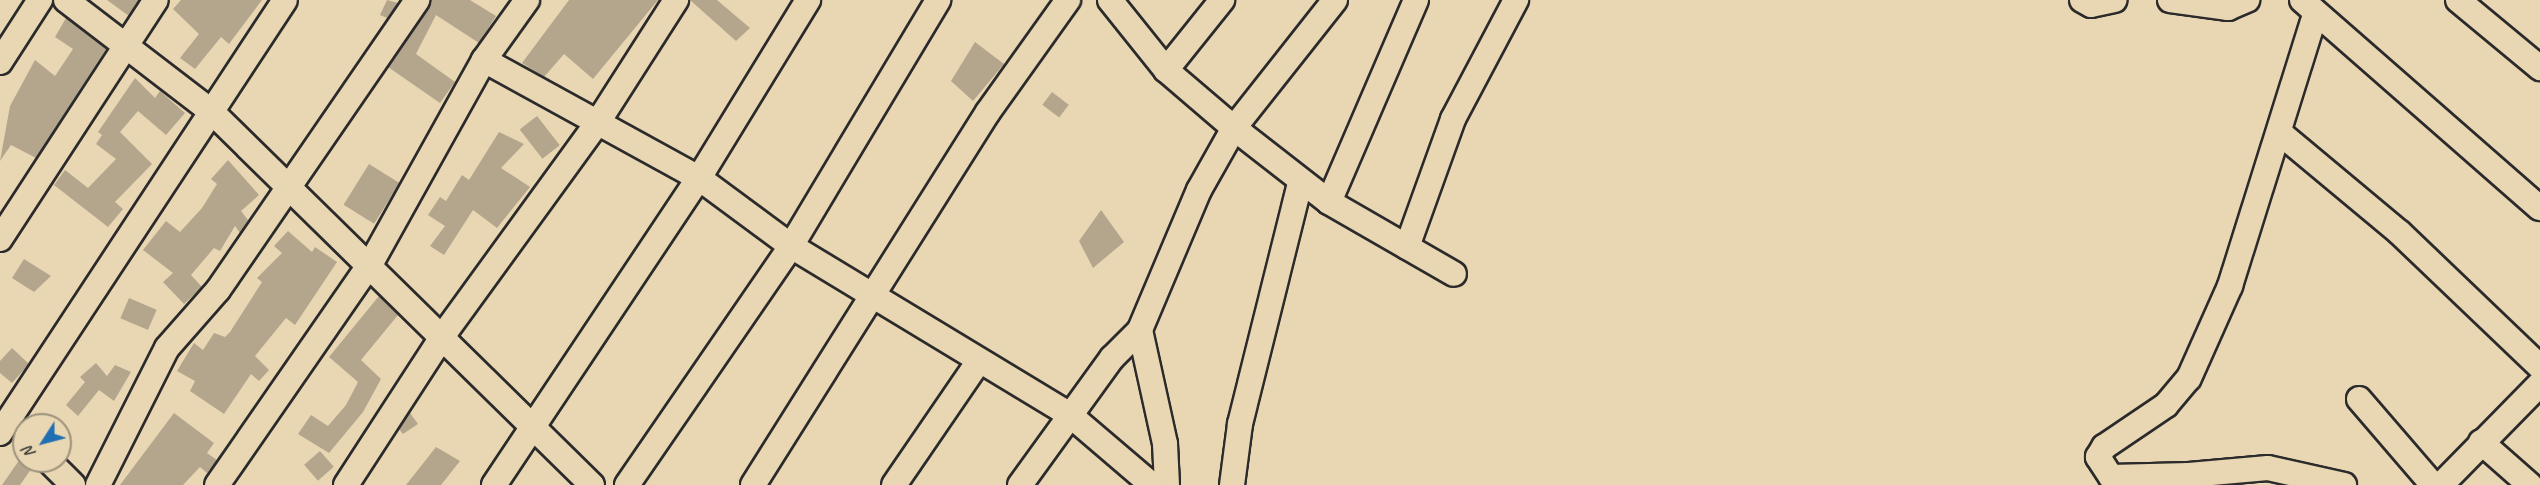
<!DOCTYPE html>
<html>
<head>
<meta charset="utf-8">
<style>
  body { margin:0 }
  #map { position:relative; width:2540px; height:485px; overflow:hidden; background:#e9d6b3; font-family:Caveat,sans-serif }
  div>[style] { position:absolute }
  .building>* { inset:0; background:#b4a68d; transform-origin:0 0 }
  .roads { filter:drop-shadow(2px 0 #2b2b2b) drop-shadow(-2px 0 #2b2b2b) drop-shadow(0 2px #2b2b2b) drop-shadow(0 -2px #2b2b2b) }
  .minor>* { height:24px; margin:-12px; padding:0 12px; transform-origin:12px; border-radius:12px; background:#e9d6b3 }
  span { translate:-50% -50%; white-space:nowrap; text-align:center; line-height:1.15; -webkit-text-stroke:6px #e9d6b3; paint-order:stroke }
  .north { position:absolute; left:12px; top:413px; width:60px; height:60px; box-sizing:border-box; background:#e9d6b3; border:2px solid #9d927d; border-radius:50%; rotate:234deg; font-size:16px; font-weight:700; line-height:24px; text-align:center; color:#2b2b2b }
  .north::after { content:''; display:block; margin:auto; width:21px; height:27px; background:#1f6fb2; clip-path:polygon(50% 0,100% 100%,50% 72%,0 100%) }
</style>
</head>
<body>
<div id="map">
  <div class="building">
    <div style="clip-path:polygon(107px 0,139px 0,129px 16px)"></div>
    <div style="clip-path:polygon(181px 0,262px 0,229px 44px,221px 37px,195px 69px,180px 58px,199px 34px,173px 9px)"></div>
    <div style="clip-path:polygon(387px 0,398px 3px,387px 18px,380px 15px)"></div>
    <div style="clip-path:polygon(431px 0,470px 0,496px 16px,479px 43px,436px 15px,416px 54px,455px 82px,440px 103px,388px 67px)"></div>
    <div style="clip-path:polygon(569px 0,658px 0,593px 79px,564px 54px,544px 77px,522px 63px)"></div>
    <div style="clip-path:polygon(690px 0,717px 0,750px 28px,736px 41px)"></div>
    <div style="clip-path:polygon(66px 18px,106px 49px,36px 158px,11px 145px,0 161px,10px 106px,35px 60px,55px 76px,73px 49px,55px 37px)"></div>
    <div style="clip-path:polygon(975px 42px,1004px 64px,973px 101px,951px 81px)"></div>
    <div style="clip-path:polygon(135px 78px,155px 98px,160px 91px,185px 113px,166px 135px,138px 111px,120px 132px,152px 164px,115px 202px,123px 209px,108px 227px,54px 185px,65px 170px,88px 188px,116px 159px,96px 144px,102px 135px,98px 132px)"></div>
    <div style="left:1052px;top:92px;width:21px;height:16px;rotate:37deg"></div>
    <div style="left:537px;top:116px;width:37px;height:22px;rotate:52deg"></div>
    <div style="clip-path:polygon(499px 132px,524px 144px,501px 168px,530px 187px,497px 228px,473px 210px,444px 255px,430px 246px,445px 226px,428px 215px,440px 197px,446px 201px,462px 175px,469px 180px)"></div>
    <div style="clip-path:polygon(228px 160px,259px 195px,241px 211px,248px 220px,240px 233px,235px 226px,220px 251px,214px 248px,191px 275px,202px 287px,184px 304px,163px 282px,173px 273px,143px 250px,166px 221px,180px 232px,202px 208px,217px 184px,211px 179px)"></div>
    <div style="left:369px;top:164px;width:36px;height:48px;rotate:32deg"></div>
    <div style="clip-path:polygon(1101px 210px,1124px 242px,1093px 268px,1079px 241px)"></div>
    <div style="clip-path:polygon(288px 231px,312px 252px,315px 247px,337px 262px,295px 325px,286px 318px,255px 356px,269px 370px,259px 381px,251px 374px,224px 414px,190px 391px,195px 381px,177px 371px,194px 343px,203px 350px,214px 333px,225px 337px,230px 332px,262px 282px,257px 278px,282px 253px,274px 246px)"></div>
    <div style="clip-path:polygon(24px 259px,51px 276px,34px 292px,12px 278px)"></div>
    <div style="clip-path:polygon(379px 296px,398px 315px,361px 360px,381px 379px,363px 412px,329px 453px,298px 434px,311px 415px,328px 426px,346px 405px,358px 382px,329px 357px)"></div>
    <div style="left:129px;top:298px;width:30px;height:22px;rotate:23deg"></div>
    <div style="clip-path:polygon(12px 348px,29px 364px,12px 383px,0 373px,0 361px)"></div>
    <div style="clip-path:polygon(96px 363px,107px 376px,115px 365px,131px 372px,114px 401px,99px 390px,78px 416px,66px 405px,85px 382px,80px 377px)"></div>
    <div style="clip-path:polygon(174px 413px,214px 443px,207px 453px,217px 460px,213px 466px,207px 473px,200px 467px,183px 485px,120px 485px)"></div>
    <div style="clip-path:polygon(410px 413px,418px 424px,403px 434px,399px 429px)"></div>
    <div style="clip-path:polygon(436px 447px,460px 461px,441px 485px,406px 485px)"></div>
    <div style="left:320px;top:451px;width:21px;height:21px;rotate:49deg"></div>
    <div style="clip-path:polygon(20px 459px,34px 465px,20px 485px,2px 485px)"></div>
  </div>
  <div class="roads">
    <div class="minor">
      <div style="left:66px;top:0;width:185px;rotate:37.5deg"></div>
      <div style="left:213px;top:113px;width:531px;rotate:44.47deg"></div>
      <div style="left:1110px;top:0;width:90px;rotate:51.3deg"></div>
      <div style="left:1166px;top:70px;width:89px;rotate:40.5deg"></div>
      <div style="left:1234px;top:128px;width:71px;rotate:119.4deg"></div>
      <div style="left:1199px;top:190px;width:152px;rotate:112.9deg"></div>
      <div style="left:1140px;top:330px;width:117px;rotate:77.6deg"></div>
      <div style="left:1165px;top:444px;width:41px;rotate:87.2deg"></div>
      <div style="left:1335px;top:0;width:163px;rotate:128.3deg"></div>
      <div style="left:1234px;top:128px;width:120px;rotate:37.9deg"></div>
      <div style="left:1329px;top:202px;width:144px;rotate:29.9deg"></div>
      <div style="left:2082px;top:0;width:10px;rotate:29deg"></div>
      <div style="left:2091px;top:5px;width:24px;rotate:-12deg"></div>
      <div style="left:2170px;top:0;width:59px;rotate:7.9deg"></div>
      <div style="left:2228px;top:8px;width:21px;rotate:-23deg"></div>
      <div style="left:2302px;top:0;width:316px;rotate:41.2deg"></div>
      <div style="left:2458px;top:0;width:107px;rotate:39.7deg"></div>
      <div style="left:484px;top:60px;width:245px;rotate:28.8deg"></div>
      <div style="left:699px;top:178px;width:114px;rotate:36.5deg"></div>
      <div style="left:791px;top:246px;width:326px;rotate:31.2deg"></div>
      <div style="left:1070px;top:415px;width:108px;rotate:40.5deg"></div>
      <div style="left:0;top:62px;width:74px;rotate:-57.2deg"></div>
      <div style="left:1166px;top:70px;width:90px;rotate:-51.3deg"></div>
      <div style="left:2280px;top:133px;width:156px;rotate:39.8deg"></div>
      <div style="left:2400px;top:233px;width:194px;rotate:43.7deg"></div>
      <div style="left:1329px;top:202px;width:220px;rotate:-66.7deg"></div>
      <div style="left:0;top:239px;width:285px;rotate:-56.9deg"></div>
      <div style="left:1407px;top:247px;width:136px;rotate:-70.2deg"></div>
      <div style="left:1453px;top:119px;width:135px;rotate:-62.1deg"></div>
      <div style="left:2359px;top:399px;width:113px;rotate:49.3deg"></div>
      <div style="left:0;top:433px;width:518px;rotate:-56.65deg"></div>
      <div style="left:2481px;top:442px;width:65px;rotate:41.3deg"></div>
      <div style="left:49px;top:461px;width:34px;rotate:45deg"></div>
      <div style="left:2189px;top:475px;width:79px;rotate:-5.1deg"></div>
      <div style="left:2268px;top:468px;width:78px;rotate:12.6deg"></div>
      <div style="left:98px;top:485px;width:153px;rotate:-63.3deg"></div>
      <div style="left:167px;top:348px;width:77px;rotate:-48.7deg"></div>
      <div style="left:218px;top:290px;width:352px;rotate:-55.5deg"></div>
      <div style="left:217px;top:485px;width:270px;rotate:-55.3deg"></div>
      <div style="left:371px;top:263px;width:232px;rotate:-60.9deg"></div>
      <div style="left:484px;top:60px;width:74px;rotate:-54.4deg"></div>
      <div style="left:346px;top:485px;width:180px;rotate:-57deg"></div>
      <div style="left:444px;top:334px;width:262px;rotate:-54deg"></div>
      <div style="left:598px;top:122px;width:145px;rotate:-57.4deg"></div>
      <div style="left:494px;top:485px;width:369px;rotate:-56.3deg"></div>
      <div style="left:699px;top:178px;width:209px;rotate:-58.5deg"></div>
      <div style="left:627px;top:485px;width:290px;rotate:-55.5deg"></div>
      <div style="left:791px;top:246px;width:287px;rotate:-59.1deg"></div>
      <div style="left:753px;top:485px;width:441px;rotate:-57.8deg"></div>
      <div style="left:988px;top:112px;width:138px;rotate:-54.5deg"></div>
      <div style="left:894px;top:485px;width:150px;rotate:-55.6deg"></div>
      <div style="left:1020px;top:485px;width:157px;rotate:-54.1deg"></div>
      <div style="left:1112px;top:358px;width:40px;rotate:-45deg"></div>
      <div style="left:1232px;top:485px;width:62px;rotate:-82.5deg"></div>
      <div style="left:1240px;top:424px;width:248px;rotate:-76deg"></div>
      <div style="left:2188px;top:485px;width:10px;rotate:-84deg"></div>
      <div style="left:2189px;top:475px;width:78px;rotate:178.5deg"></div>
      <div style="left:2111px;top:477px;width:24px;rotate:-123deg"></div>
      <div style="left:2098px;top:457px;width:12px;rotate:-59deg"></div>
      <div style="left:2104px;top:447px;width:75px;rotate:-34.1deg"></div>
      <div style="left:2166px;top:405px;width:35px;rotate:-50deg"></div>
      <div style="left:2189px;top:378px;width:101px;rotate:-66deg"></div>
      <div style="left:2230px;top:286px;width:285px;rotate:-72.6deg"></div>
      <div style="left:2441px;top:485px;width:141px;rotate:-45.6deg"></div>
    </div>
  </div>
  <div class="north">N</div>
</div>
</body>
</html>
